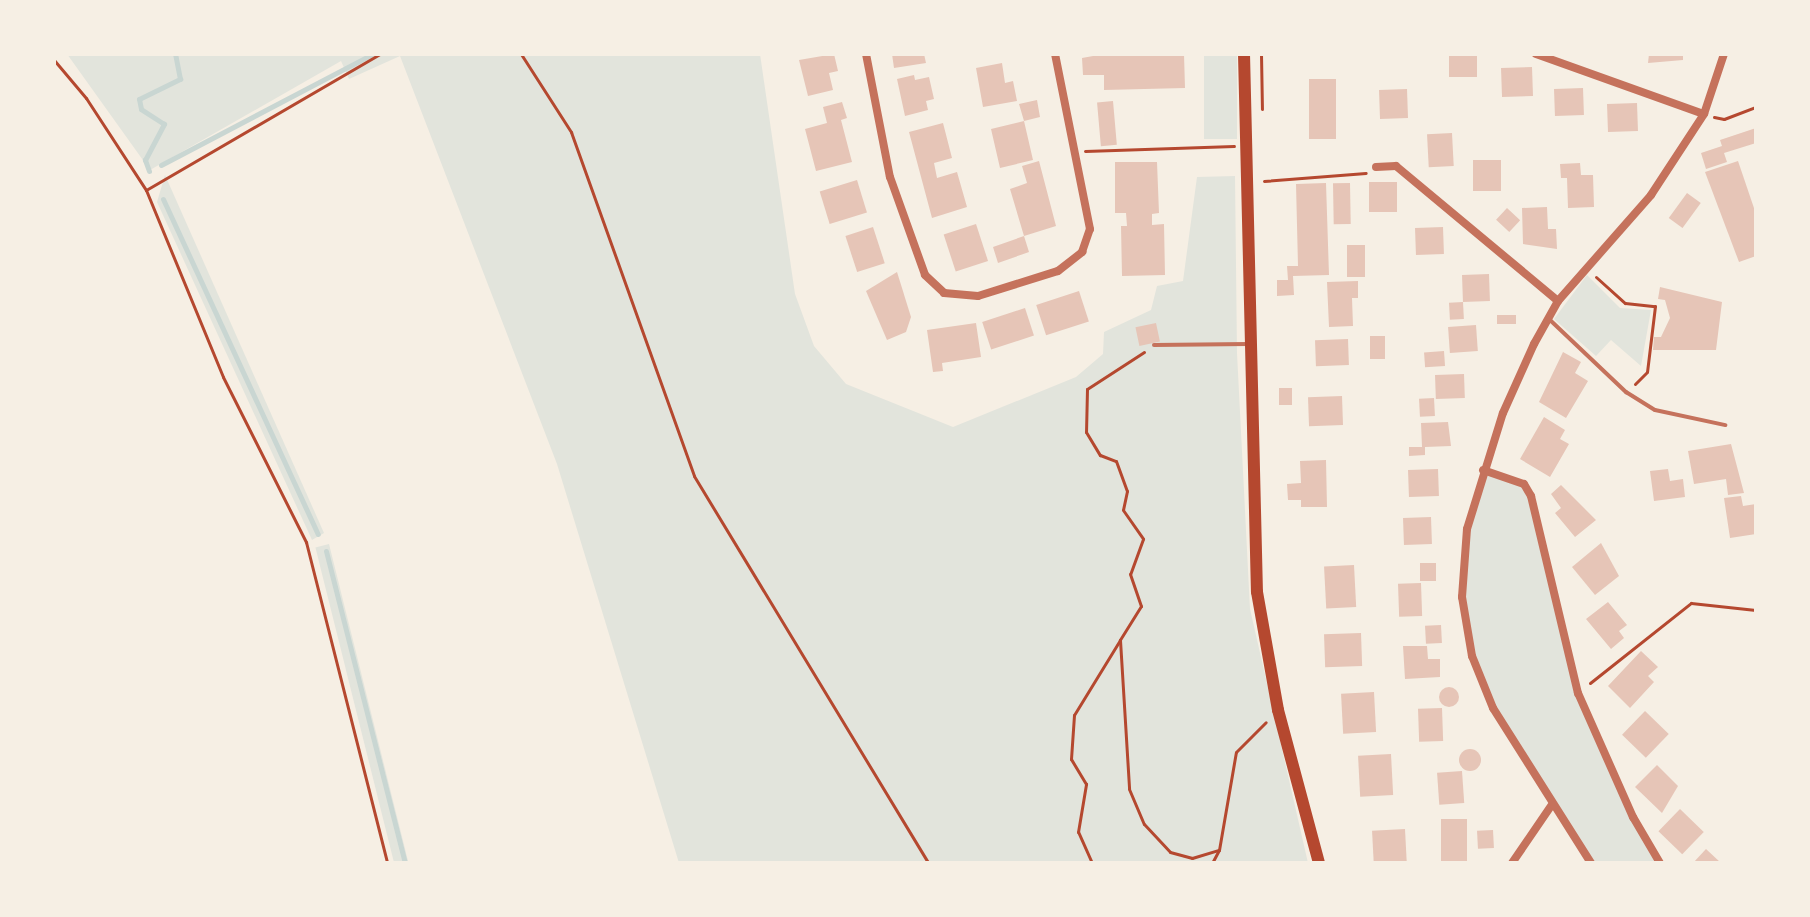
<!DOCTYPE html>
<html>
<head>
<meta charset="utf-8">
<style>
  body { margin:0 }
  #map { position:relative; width:1810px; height:917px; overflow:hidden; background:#f6efe4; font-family:"PT Sans",sans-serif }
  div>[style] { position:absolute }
  .green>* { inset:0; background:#e2e4dc; transform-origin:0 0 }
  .stream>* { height:5px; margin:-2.5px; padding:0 2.5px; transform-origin:2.5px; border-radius:2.5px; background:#c9d6d2 }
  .building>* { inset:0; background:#e6c5b7; transform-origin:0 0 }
  .round { border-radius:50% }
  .path>* { height:3px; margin:-1.5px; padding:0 1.5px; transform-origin:1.5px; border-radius:1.5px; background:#b5482f }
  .service>* { height:4px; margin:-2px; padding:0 2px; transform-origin:2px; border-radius:2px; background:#c5725c }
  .minor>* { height:8px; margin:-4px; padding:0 4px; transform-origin:4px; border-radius:4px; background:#c5725c }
  .secondary>* { height:12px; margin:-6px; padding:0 6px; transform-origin:6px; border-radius:6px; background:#b5482f }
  span { translate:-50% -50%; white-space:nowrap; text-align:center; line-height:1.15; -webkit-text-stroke:8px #f6efe4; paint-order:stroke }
  .frame { position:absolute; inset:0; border:56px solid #f6efe4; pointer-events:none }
</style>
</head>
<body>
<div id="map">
  <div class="green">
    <div style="clip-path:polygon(67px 54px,760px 54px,795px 294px,814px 346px,846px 384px,953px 427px,1076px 377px,1103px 354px,1104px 332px,1151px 310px,1157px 286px,1183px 281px,1197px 177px,1235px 176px,1237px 353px,1250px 609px,1308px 863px,679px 863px,557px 464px,400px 56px,349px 79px,341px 61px,150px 170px)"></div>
    <div style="left:1204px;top:54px;width:33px;height:85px"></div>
    <div style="clip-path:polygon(165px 175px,324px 533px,312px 540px,157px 202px)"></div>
    <div style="clip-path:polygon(1587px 275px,1620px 308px,1651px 310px,1641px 366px,1611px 340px,1596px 356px,1554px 319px)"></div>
    <div style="clip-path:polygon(1483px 470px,1524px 484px,1592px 732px,1660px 863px,1591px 863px,1493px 708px,1472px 656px,1462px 597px,1467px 529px)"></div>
    <div style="left:329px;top:544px;width:329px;height:14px;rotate:76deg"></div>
  </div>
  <div class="stream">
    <div style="left:161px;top:165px;width:238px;rotate:-27.7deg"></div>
    <div style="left:149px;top:171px;width:12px;rotate:-110deg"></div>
    <div style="left:145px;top:160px;width:41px;rotate:-62.2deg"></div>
    <div style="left:164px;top:124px;width:27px;rotate:-147deg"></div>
    <div style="left:141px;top:109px;width:10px;rotate:-101deg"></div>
    <div style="left:139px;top:99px;width:46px;rotate:-26deg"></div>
    <div style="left:180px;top:79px;width:25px;rotate:-101deg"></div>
    <div style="left:163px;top:199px;width:369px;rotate:65.2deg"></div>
    <div style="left:326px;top:551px;width:322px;rotate:75.8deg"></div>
  </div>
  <div class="building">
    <div style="clip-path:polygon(834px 54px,838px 71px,829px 73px,833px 90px,808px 96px,799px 60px)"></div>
    <div style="clip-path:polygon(892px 54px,924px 54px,926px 63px,894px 68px)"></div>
    <div style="clip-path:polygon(1104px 54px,1184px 54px,1185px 88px,1104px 90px,1104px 75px,1083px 75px,1082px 58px)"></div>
    <div style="left:1449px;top:54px;width:28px;height:23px"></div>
    <div style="clip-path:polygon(1649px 54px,1683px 54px,1683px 60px,1648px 63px)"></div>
    <div style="clip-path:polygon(1002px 63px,1005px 83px,1013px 81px,1017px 101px,983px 107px,976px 68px)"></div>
    <div style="left:1532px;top:67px;width:29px;height:31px;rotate:88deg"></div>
    <div style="clip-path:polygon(914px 75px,915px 80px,929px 77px,934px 99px,926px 101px,928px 110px,905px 116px,897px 79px)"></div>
    <div style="left:1309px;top:79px;width:27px;height:60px"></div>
    <div style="left:1583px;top:88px;width:27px;height:29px;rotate:88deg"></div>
    <div style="left:1407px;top:89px;width:29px;height:28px;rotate:88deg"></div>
    <div style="clip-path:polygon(1037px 100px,1040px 117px,1024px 121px,1033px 160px,1000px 168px,991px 129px,1024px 121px,1019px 104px)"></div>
    <div style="left:1113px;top:101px;width:44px;height:16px;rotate:85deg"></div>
    <div style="clip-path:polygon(842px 102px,847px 118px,841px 120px,852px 162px,816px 171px,805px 129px,827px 123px,823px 107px)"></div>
    <div style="left:1637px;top:103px;width:28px;height:30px;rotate:88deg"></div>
    <div style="clip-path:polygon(943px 123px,952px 158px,934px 163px,937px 178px,957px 172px,967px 207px,932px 218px,909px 132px)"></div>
    <div style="clip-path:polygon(1756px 128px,1756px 143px,1724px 153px,1727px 162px,1706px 169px,1701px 153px,1722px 146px,1720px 140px)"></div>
    <div style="left:1452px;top:133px;width:33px;height:25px;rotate:87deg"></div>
    <div style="left:1501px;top:160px;width:31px;height:28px;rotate:90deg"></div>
    <div style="clip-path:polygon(1039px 161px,1056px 226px,1024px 236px,1029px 252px,998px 263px,993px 247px,1024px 236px,1010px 189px,1027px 183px,1022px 166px)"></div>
    <div style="clip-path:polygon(1738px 161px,1756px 214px,1756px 256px,1739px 262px,1705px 172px)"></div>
    <div style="clip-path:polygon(1115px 162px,1157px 162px,1159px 213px,1152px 214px,1152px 225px,1164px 224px,1165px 275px,1122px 276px,1121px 226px,1127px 226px,1126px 213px,1115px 213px)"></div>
    <div style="clip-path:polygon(1580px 163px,1581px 175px,1593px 175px,1594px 207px,1568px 208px,1567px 178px,1561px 178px,1560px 164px)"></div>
    <div style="left:857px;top:180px;width:34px;height:39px;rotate:73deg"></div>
    <div style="left:1369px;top:182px;width:28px;height:30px"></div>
    <div style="clip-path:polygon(1326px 183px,1329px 275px,1293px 276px,1294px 295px,1277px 296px,1277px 280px,1288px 280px,1287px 266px,1298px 266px,1296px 184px)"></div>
    <div style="left:1350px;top:183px;width:41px;height:17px;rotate:89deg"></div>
    <div style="left:1687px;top:193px;width:17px;height:31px;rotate:36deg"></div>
    <div style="clip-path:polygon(1547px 207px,1548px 229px,1556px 229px,1557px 249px,1523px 244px,1522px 208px)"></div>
    <div style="left:1507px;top:208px;width:18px;height:16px;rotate:43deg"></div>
    <div style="left:976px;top:224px;width:39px;height:34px;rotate:72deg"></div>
    <div style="left:873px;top:227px;width:38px;height:29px;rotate:72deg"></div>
    <div style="left:1443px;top:227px;width:27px;height:28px;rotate:88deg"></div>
    <div style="left:1347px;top:245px;width:18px;height:32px"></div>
    <div style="clip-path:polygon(897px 272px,911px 317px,906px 332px,887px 340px,866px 291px)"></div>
    <div style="left:1489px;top:274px;width:27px;height:27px;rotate:88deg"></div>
    <div style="clip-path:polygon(1358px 281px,1358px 298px,1352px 298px,1353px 326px,1329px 327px,1327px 282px)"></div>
    <div style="clip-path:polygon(1660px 287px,1722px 302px,1716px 350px,1653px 350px,1654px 337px,1661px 337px,1670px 318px,1665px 300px,1658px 299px)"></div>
    <div style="left:1079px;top:291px;width:32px;height:45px;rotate:72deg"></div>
    <div style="left:1463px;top:302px;width:17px;height:14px;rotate:87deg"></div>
    <div style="left:1025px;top:308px;width:29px;height:45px;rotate:72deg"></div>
    <div style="left:1497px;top:315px;width:19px;height:9px"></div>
    <div style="clip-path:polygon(976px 323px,981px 357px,942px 363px,943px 371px,933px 372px,927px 330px)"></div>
    <div style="left:1156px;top:323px;width:19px;height:21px;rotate:78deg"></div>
    <div style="left:1476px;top:325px;width:26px;height:28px;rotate:86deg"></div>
    <div style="left:1370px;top:336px;width:15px;height:23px"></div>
    <div style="left:1348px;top:339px;width:26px;height:33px;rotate:88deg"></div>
    <div style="left:1444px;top:351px;width:15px;height:20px;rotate:86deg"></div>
    <div style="clip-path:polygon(1563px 352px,1581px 362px,1575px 373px,1588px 381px,1566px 418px,1539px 402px)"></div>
    <div style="left:1464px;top:374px;width:24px;height:29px;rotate:88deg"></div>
    <div style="left:1279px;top:388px;width:13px;height:17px"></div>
    <div style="left:1342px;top:396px;width:29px;height:34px;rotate:88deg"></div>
    <div style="left:1434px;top:398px;width:18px;height:15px;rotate:87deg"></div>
    <div style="clip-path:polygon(1544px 417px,1565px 430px,1560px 439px,1569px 444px,1550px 477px,1520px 459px)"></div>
    <div style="clip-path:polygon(1448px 422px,1451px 446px,1425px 447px,1425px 455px,1409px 456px,1409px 447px,1422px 447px,1421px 423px)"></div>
    <div style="clip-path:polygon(1731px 444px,1744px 493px,1728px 495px,1726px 479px,1694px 484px,1688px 451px)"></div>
    <div style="clip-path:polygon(1326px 460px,1327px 507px,1301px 507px,1301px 500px,1288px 500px,1287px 484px,1301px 483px,1300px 461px)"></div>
    <div style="left:1438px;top:469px;width:27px;height:30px;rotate:88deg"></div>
    <div style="clip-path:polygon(1668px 469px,1670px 481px,1683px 479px,1685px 497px,1654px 501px,1650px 471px)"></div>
    <div style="clip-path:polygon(1561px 485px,1596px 520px,1575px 537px,1555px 513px,1561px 508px,1551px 494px)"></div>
    <div style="clip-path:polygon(1741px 496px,1743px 506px,1756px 504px,1756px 534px,1730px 538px,1724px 498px)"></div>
    <div style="left:1431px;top:517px;width:27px;height:28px;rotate:88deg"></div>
    <div style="clip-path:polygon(1601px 543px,1619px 576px,1595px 595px,1572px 567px)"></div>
    <div style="left:1420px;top:563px;width:16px;height:18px"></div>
    <div style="left:1354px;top:565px;width:42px;height:30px;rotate:87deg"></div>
    <div style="left:1421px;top:583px;width:33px;height:23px;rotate:88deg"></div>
    <div style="clip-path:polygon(1608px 602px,1627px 625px,1619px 631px,1624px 638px,1611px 649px,1586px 619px)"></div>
    <div style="left:1441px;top:625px;width:18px;height:16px;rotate:87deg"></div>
    <div style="left:1361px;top:633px;width:33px;height:37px;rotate:88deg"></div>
    <div style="clip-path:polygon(1403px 646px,1427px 646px,1428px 659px,1440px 659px,1440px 677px,1405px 679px)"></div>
    <div style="clip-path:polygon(1641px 651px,1658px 667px,1648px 676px,1654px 682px,1630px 708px,1608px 686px)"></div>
    <div class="round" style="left:1439px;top:687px;width:20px;height:20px"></div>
    <div style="left:1374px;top:692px;width:40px;height:33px;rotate:87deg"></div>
    <div style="left:1442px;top:708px;width:33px;height:24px;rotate:88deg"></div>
    <div style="left:1645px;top:711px;width:33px;height:33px;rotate:44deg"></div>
    <div class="round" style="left:1459px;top:749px;width:22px;height:22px"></div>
    <div style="left:1391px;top:754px;width:41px;height:33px;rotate:87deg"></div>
    <div style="clip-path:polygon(1657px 765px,1678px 786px,1662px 813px,1635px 787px)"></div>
    <div style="left:1462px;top:771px;width:32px;height:25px;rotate:86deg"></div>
    <div style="left:1680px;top:809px;width:33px;height:31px;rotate:44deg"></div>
    <div style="left:1441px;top:819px;width:26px;height:44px"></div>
    <div style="left:1405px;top:829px;width:34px;height:33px;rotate:87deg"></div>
    <div style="left:1493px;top:830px;width:18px;height:16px;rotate:87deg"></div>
    <div style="clip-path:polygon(1706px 849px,1721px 863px,1693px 863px)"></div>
  </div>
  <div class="path">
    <div style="left:521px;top:54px;width:93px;rotate:57.3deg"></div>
    <div style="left:571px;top:132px;width:365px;rotate:70.3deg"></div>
    <div style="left:694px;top:476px;width:452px;rotate:58.8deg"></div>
    <div style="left:1261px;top:54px;width:55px;rotate:89deg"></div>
    <div style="left:54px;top:60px;width:50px;rotate:49.9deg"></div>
    <div style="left:86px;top:98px;width:110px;rotate:56.9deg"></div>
    <div style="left:146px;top:190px;width:202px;rotate:67.6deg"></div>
    <div style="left:223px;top:377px;width:185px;rotate:63.3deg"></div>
    <div style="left:306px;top:542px;width:331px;rotate:75.8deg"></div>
    <div style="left:1714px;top:117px;width:10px;rotate:11deg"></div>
    <div style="left:1724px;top:119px;width:34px;rotate:-21deg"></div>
    <div style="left:1085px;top:151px;width:149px;rotate:-1.9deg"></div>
    <div style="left:1264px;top:181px;width:102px;rotate:-4.5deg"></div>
    <div style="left:146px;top:190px;width:271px;rotate:-30.2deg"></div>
    <div style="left:1596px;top:277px;width:39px;rotate:42deg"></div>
    <div style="left:1625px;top:303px;width:30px;rotate:6deg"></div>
    <div style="left:1655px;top:306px;width:66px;rotate:96.9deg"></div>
    <div style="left:1647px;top:372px;width:17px;rotate:135deg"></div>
    <div style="left:1144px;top:352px;width:68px;rotate:147deg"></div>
    <div style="left:1087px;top:389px;width:43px;rotate:91.3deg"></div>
    <div style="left:1086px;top:432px;width:27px;rotate:59deg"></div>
    <div style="left:1100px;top:455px;width:17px;rotate:21deg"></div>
    <div style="left:1116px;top:461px;width:32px;rotate:70deg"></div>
    <div style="left:1127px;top:491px;width:19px;rotate:102deg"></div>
    <div style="left:1123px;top:510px;width:35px;rotate:55deg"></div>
    <div style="left:1143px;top:539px;width:37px;rotate:110deg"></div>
    <div style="left:1130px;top:574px;width:34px;rotate:71deg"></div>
    <div style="left:1141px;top:606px;width:40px;rotate:122deg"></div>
    <div style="left:1120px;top:640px;width:149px;rotate:86.5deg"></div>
    <div style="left:1129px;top:789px;width:38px;rotate:67deg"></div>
    <div style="left:1144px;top:824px;width:38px;rotate:47deg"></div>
    <div style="left:1170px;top:852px;width:23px;rotate:15deg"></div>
    <div style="left:1192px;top:858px;width:28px;rotate:-17deg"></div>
    <div style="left:1590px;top:683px;width:129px;rotate:-38.4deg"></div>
    <div style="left:1691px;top:603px;width:65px;rotate:6.1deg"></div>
    <div style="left:1092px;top:863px;width:34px;rotate:-114deg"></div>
    <div style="left:1078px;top:832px;width:49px;rotate:-80.5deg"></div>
    <div style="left:1086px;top:784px;width:29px;rotate:-121deg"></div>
    <div style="left:1071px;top:759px;width:44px;rotate:-86.1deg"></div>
    <div style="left:1074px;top:715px;width:88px;rotate:-58.5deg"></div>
    <div style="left:1212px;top:863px;width:15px;rotate:-62deg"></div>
    <div style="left:1219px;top:850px;width:99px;rotate:-80.2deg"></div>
    <div style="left:1236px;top:752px;width:42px;rotate:-45deg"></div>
  </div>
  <div class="service">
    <div style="left:1550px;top:320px;width:105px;rotate:43.5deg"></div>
    <div style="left:1626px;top:392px;width:34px;rotate:32deg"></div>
    <div style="left:1655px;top:410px;width:72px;rotate:12.1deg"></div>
    <div style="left:1154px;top:345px;width:94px;rotate:-0.6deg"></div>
  </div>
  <div class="minor">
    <div style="left:866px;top:54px;width:125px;rotate:79deg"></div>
    <div style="left:890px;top:177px;width:104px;rotate:70.3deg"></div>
    <div style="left:925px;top:275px;width:26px;rotate:43deg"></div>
    <div style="left:944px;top:293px;width:34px;rotate:5deg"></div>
    <div style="left:978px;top:296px;width:84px;rotate:-17.4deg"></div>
    <div style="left:1058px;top:271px;width:31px;rotate:-38deg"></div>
    <div style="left:1082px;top:252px;width:24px;rotate:-71deg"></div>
    <div style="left:1090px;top:229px;width:178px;rotate:-101.3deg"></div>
    <div style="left:1536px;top:54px;width:178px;rotate:19.7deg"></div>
    <div style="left:1376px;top:167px;width:20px;rotate:-3deg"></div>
    <div style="left:1396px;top:166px;width:211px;rotate:39.8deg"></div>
    <div style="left:1483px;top:470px;width:43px;rotate:18.9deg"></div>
    <div style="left:1524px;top:484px;width:14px;rotate:60deg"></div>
    <div style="left:1531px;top:496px;width:203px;rotate:76.6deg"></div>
    <div style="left:1578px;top:693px;width:136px;rotate:66.1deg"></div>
    <div style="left:1633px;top:817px;width:53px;rotate:59.6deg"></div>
    <div style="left:1512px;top:863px;width:69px;rotate:-55.6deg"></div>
    <div style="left:1591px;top:863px;width:183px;rotate:-122.3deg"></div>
    <div style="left:1493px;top:708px;width:56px;rotate:-112deg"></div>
    <div style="left:1472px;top:656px;width:60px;rotate:-99.6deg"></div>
    <div style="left:1462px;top:597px;width:68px;rotate:-85.8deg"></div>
    <div style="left:1467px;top:529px;width:121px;rotate:-72.8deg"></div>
    <div style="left:1503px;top:413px;width:76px;rotate:-65.8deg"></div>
    <div style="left:1534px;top:344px;width:49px;rotate:-60.8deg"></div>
    <div style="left:1558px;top:301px;width:141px;rotate:-48.7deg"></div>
    <div style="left:1651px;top:195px;width:97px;rotate:-56.8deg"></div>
    <div style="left:1704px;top:114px;width:63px;rotate:-71.6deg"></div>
  </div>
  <div class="secondary">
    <div style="left:1244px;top:54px;width:538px;rotate:88.62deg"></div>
    <div style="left:1257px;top:592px;width:120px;rotate:79.9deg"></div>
    <div style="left:1278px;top:710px;width:158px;rotate:75deg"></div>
  </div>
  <div class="frame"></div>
</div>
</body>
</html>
